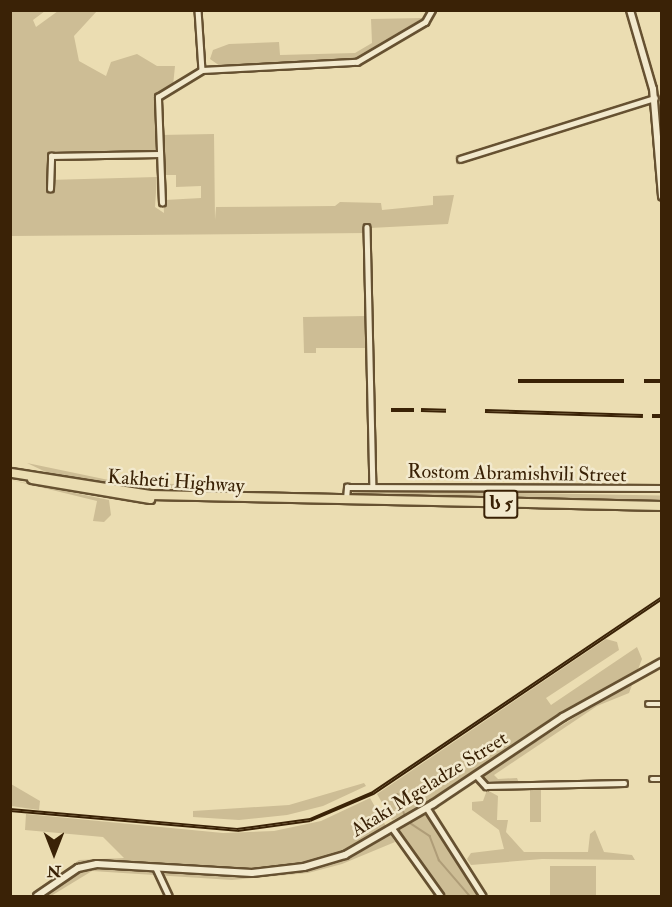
<!DOCTYPE html>
<html>
<head>
<meta charset="utf-8">
<style>
  body { margin:0 }
  #map { position:relative; width:672px; height:907px; overflow:hidden; background:#ebddb2; font-family:"IM FELL Double Pica","Noto Serif Georgian",serif }
  div>[style] { position:absolute }
  .green>* { inset:0; background:#cdbd95; transform-origin:0 0 }
  .stream>* { height:1.5px; margin:-0.75px; padding:0 0.75px; transform-origin:0.75px; border-radius:0.75px; background:#af9d78 }
  .roads { filter:drop-shadow(2px 0 #665131) drop-shadow(-2px 0 #665131) drop-shadow(0 2px #665131) drop-shadow(0 -2px #665131) }
  .minor>* { height:4.5px; margin:-2.25px; padding:0 2.25px; transform-origin:2.25px; border-radius:2.25px; background:#f2e9cd }
  .tertiary>* { height:6px; margin:-3px; padding:0 3px; transform-origin:3px; border-radius:3px; background:#f2e9cd }
  .trunk>* { height:8px; margin:-4px; padding:0 4px; transform-origin:4px; border-radius:4px; background:#ebddb2 }
  .rail>* { height:4px; margin-top:-2px; transform-origin:0; background:repeating-linear-gradient(90deg,#f2e9cd 0 4.5px,#3a2206 0 9px); box-sizing:border-box; border-block:2px solid #3a2206 }
  span { translate:-50% -50%; white-space:nowrap; text-align:center; line-height:1.15; -webkit-text-stroke:5px #f2e9cd; paint-order:stroke }
  .shield-label span { padding:2px 4px; background:#f2e9cd; border:2px solid; border-radius:4px; -webkit-text-stroke-width:0 }
  .shield-label { font-size:18px; color:#3a2206; font-weight:700 }
  .street-label { font-size:20px; color:#3a2206 }
  .frame { position:absolute; inset:0; border:12px solid #3a2206; pointer-events:none }
  .north { position:absolute; left:24px; top:823px; width:60px; height:60px; -webkit-text-stroke:4px #f2e9cd; paint-order:stroke; rotate:180deg; font-size:16px; font-weight:700; line-height:24px; text-align:center; color:#3a2206 }
  .north::after { content:''; display:block; margin:auto; width:21px; height:27px; background:#3a2206; clip-path:polygon(50% 0,100% 100%,50% 72%,0 100%) }
</style>
</head>
<body>
<div id="map">
  <div class="green">
    <div style="clip-path:polygon(evenodd,12px 11px,45px 11px,33px 20px,36px 27px,58px 11px,97px 11px,74px 36px,79px 61px,106px 76px,111px 62px,137px 54px,157px 66px,175px 66px,173px 86px,154px 95px,156px 150px,50px 155px,48px 180px,157px 177px,155px 207px,164px 213px,160px 135px,214px 134px,215px 220px,216px 207px,335px 206px,340px 202px,381px 203px,382px 210px,433px 205px,433px 196px,454px 195px,448px 224px,370px 228px,368px 233px,11px 236px,12px 11px,164px 175px,176px 175px,176px 187px,201px 186px,201px 198px,165px 200px,164px 175px)"></div>
    <div style="clip-path:polygon(423px 18px,351px 60px,220px 66px,210px 59px,213px 50px,229px 44px,279px 42px,280px 55px,355px 53px,372px 43px,371px 19px)"></div>
    <div style="clip-path:polygon(367px 316px,367px 348px,316px 348px,316px 353px,304px 353px,303px 317px)"></div>
    <div style="clip-path:polygon(27px 463px,123px 483px,177px 484px,203px 490px,116px 485px,48px 473px)"></div>
    <div style="clip-path:polygon(11px 480px,109px 500px,111px 515px,104px 522px,93px 521px,97px 501px)"></div>
    <div style="left:353px;top:490px;width:308px;height:6px;rotate:1deg"></div>
    <div style="clip-path:polygon(606px 639px,617px 642px,619px 650px,546px 698px,551px 705px,637px 647px,642px 659px,629px 693px,597px 706px,494px 775px,498px 779px,517px 778px,519px 783px,486px 784px,481px 776px,620px 689px,617px 682px,425px 806px,392px 820px,377px 794px)"></div>
    <div style="clip-path:polygon(364px 783px,366px 786px,323px 806px,287px 815px,239px 820px,193px 817px,193px 811px,289px 805px)"></div>
    <div style="clip-path:polygon(11px 784px,40px 801px,39px 810px,11px 806px)"></div>
    <div style="clip-path:polygon(487px 790px,498px 796px,497px 820px,508px 820px,506px 832px,524px 852px,588px 852px,590px 834px,595px 830px,604px 852px,632px 855px,635px 860px,542px 859px,471px 865px,467px 859px,471px 853px,504px 849px,499px 830px,472px 810px,472px 802px,483px 801px)"></div>
    <div style="left:530px;top:790px;width:11px;height:32px"></div>
    <div style="clip-path:polygon(370px 798px,395px 842px,342px 864px,308px 873px,232px 880px,92px 871px,51px 896px,31px 896px,79px 860px,124px 858px,103px 837px,25px 830px,26px 814px,223px 833px,274px 831px,321px 821px)"></div>
    <div style="clip-path:polygon(425px 813px,476px 884px,480px 896px,447px 896px,409px 850px,399px 828px)"></div>
    <div style="left:596px;top:866px;width:30px;height:46px;rotate:90deg"></div>
  </div>
  <div class="stream">
    <div style="left:398px;top:794px;width:23px;rotate:72deg"></div>
    <div style="left:410px;top:823px;width:24px;rotate:33deg"></div>
    <div style="left:430px;top:836px;width:26px;rotate:69deg"></div>
    <div style="left:439px;top:860px;width:48px;rotate:49.3deg"></div>
  </div>
  <div class="roads">
    <div class="minor">
      <div style="left:198px;top:10px;width:60px;rotate:86.2deg"></div>
      <div style="left:202px;top:70px;width:155px;rotate:-3deg"></div>
      <div style="left:357px;top:62px;width:79px;rotate:-30.5deg"></div>
      <div style="left:425px;top:22px;width:14px;rotate:-60deg"></div>
      <div style="left:460px;top:159px;width:204px;rotate:-17.4deg"></div>
      <div style="left:50px;top:189px;width:33px;rotate:-88deg"></div>
      <div style="left:51px;top:156px;width:108px;rotate:-1.1deg"></div>
      <div style="left:162px;top:203px;width:106px;rotate:-92.2deg"></div>
      <div style="left:158px;top:97px;width:52px;rotate:-31.5deg"></div>
      <div style="left:367px;top:227px;width:260px;rotate:88.7deg"></div>
      <div style="left:346px;top:499px;width:12px;rotate:-85deg"></div>
      <div style="left:347px;top:487px;width:315px;rotate:0.2deg"></div>
      <div style="left:648px;top:704px;width:14px"></div>
      <div style="left:476px;top:775px;width:15px;rotate:48deg"></div>
      <div style="left:486px;top:786px;width:138px;rotate:-1.2deg"></div>
      <div style="left:652px;top:779px;width:10px"></div>
      <div style="left:427px;top:808px;width:104px;rotate:57.5deg"></div>
      <div style="left:393px;top:829px;width:82px;rotate:54.4deg"></div>
      <div style="left:156px;top:868px;width:31px;rotate:65deg"></div>
    </div>
    <div class="tertiary">
      <div style="left:630px;top:10px;width:82px;rotate:73.8deg"></div>
      <div style="left:653px;top:89px;width:108px;rotate:85.2deg"></div>
      <div style="left:37px;top:896px;width:50px;rotate:-34.3deg"></div>
      <div style="left:78px;top:868px;width:19px;rotate:-12deg"></div>
      <div style="left:97px;top:864px;width:155px;rotate:3.3deg"></div>
      <div style="left:252px;top:873px;width:52px;rotate:-6.6deg"></div>
      <div style="left:304px;top:867px;width:43px;rotate:-16.3deg"></div>
      <div style="left:345px;top:855px;width:102px;rotate:-30.1deg"></div>
      <div style="left:433px;top:804px;width:156px;rotate:-33.8deg"></div>
      <div style="left:563px;top:717px;width:113px;rotate:-29.1deg"></div>
    </div>
    <div class="trunk">
      <div style="left:12px;top:473px;width:141px;rotate:9deg"></div>
      <div style="left:151px;top:495px;width:511px;rotate:1.23deg"></div>
      <div style="left:32px;top:479px;width:120px;rotate:9.6deg"></div>
    </div>
  </div>
  <div class="rail">
    <div style="left:518px;top:381px;width:106px"></div>
    <div style="left:644px;top:381px;width:18px"></div>
    <div style="left:391px;top:410px;width:23px"></div>
    <div style="left:421px;top:410px;width:25px;rotate:2deg"></div>
    <div style="left:485px;top:411px;width:158px;rotate:1.8deg"></div>
    <div style="left:652px;top:416px;width:10px"></div>
    <div style="left:10px;top:810px;width:228px;rotate:5deg"></div>
    <div style="left:237px;top:830px;width:74px;rotate:-7.8deg"></div>
    <div style="left:310px;top:820px;width:69px;rotate:-23.2deg"></div>
    <div style="left:373px;top:793px;width:349px;rotate:-34deg"></div>
  </div>
  <div class="shield-label">
    <span style="left:501px;top:504px">ს 5</span>
  </div>
  <div class="street-label">
    <span style="left:517px;top:473px;rotate:1deg">Rostom Abramishvili Street</span>
    <span style="left:176px;top:481px;rotate:4deg">Kakheti Highway</span>
    <span style="left:429px;top:784px;rotate:-32deg">Akaki Mgeladze Street</span>
  </div>
  <div class="frame"></div>
  <div class="north">N</div>
</div>
</body>
</html>
